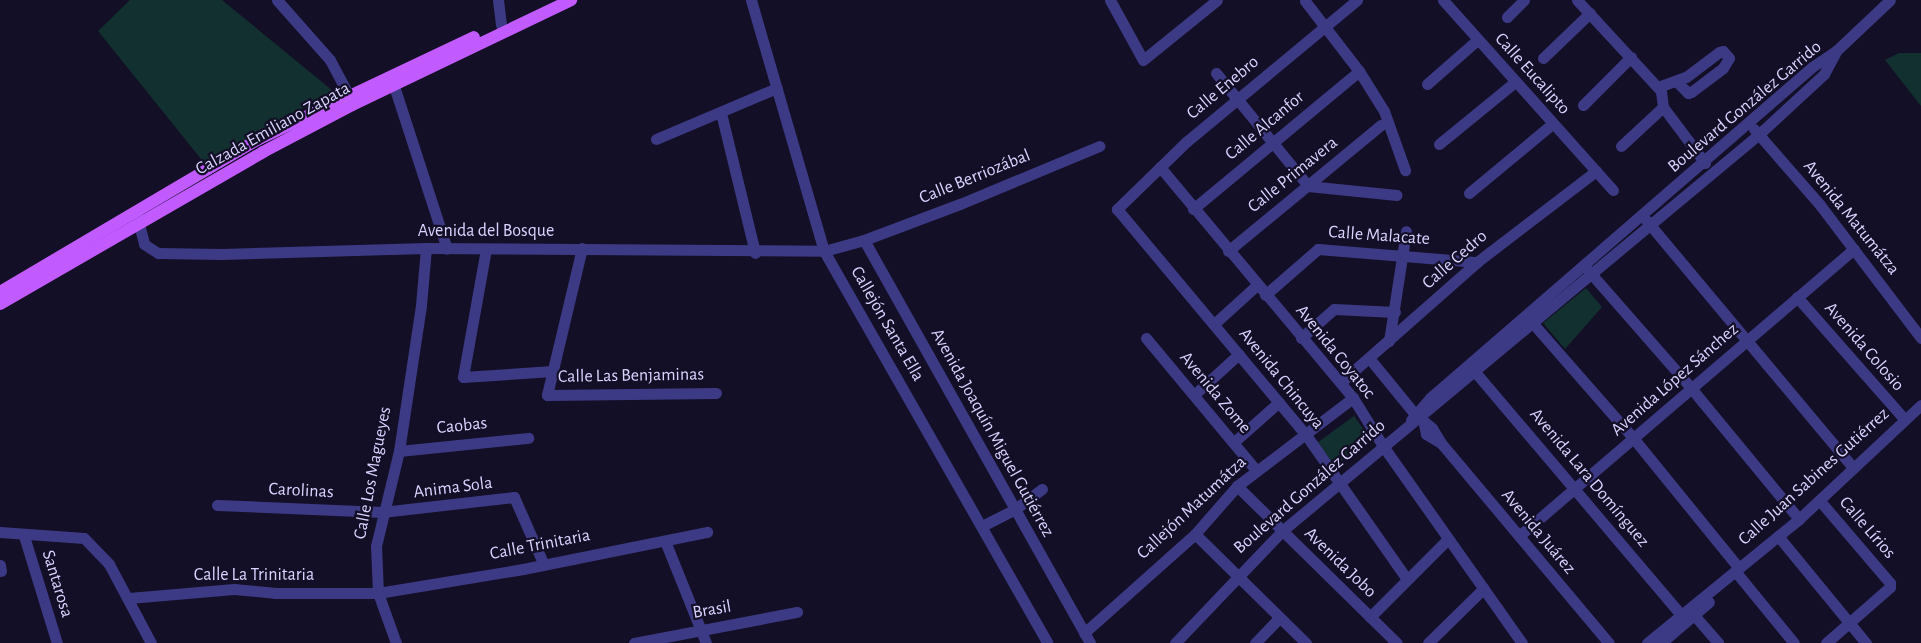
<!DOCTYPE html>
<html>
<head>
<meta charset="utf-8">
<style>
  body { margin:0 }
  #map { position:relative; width:1921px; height:643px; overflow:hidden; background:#130f26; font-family:"Alegreya Sans",sans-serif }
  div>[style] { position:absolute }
  .green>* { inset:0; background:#12302f; transform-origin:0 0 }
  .minor>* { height:11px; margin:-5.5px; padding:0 5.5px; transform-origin:5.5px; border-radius:5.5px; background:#3d3a85 }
  .major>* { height:12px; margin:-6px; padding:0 6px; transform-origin:6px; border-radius:6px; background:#c25bff }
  span { translate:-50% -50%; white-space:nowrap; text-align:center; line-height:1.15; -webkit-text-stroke:4.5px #130f26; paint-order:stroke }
  .street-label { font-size:18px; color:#d9d4ff }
</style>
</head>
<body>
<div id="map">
  <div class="green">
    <div style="clip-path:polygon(130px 0,222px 0,333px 91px,205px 164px,98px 31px)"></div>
    <div style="clip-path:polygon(1899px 53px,1921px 53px,1921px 106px,1885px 60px)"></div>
    <div style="clip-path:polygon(1586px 288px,1602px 307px,1565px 349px,1543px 323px)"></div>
    <div style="left:1354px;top:416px;width:29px;height:45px;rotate:54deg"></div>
  </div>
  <div class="minor">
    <div style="left:277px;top:0;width:80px;rotate:48.5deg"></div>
    <div style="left:330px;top:60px;width:40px;rotate:62deg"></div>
    <div style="left:498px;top:0;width:25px;rotate:83deg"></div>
    <div style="left:751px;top:0;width:261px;rotate:73.8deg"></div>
    <div style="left:824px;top:251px;width:451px;rotate:60.3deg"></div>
    <div style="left:1110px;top:0;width:68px;rotate:61.2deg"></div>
    <div style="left:1143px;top:60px;width:95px;rotate:-39deg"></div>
    <div style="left:1357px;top:0;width:221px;rotate:140.3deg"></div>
    <div style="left:1187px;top:141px;width:98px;rotate:135.8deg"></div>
    <div style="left:1117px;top:209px;width:295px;rotate:50.1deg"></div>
    <div style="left:1306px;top:435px;width:176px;rotate:55deg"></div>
    <div style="left:1443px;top:0;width:255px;rotate:48.2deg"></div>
    <div style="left:1577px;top:0;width:124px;rotate:47.3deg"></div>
    <div style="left:1661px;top:91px;width:16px;rotate:83deg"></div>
    <div style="left:1663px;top:107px;width:70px;rotate:53.1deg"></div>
    <div style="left:1305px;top:1px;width:88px;rotate:52.4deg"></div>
    <div style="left:1359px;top:71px;width:47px;rotate:58deg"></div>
    <div style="left:1384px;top:111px;width:63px;rotate:70.4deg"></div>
    <div style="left:1507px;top:17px;width:24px;rotate:-45deg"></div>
    <div style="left:1543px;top:58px;width:65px;rotate:-43.8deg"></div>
    <div style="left:1216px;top:73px;width:146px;rotate:50.8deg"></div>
    <div style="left:1308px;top:186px;width:89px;rotate:5.8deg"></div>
    <div style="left:1427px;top:84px;width:67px;rotate:-41.3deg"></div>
    <div style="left:394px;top:86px;width:171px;rotate:72deg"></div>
    <div style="left:1658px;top:87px;width:30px;rotate:-20deg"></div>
    <div style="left:1686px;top:77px;width:41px;rotate:-37.1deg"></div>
    <div style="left:1719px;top:52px;width:4px;rotate:-14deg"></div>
    <div style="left:1723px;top:51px;width:9px;rotate:49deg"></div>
    <div style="left:1729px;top:58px;width:12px;rotate:121deg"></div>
    <div style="left:1723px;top:68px;width:40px;rotate:143deg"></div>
    <div style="left:1691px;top:92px;width:3px;rotate:162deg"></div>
    <div style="left:1688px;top:93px;width:16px;rotate:-135deg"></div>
    <div style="left:1583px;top:105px;width:68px;rotate:-45deg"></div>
    <div style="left:721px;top:113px;width:144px;rotate:76.3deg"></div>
    <div style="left:1754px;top:129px;width:101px;rotate:49deg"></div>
    <div style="left:1820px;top:205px;width:167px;rotate:52.8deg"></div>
    <div style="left:656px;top:139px;width:131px;rotate:-22.9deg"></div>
    <div style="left:1439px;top:144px;width:98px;rotate:-39.2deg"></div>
    <div style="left:1621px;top:146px;width:57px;rotate:-42.9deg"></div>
    <div style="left:1160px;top:167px;width:301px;rotate:50.1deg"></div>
    <div style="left:1353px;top:398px;width:57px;rotate:58deg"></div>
    <div style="left:1383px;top:446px;width:241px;rotate:54.8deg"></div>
    <div style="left:1469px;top:193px;width:108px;rotate:-39.7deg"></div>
    <div style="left:1193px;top:209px;width:216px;rotate:-39.7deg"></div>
    <div style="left:137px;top:217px;width:28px;rotate:75deg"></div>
    <div style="left:144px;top:244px;width:17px;rotate:33deg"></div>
    <div style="left:158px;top:253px;width:63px;rotate:0.9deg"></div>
    <div style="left:221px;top:254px;width:205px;rotate:-1.7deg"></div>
    <div style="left:426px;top:248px;width:398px;rotate:0.4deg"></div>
    <div style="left:824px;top:251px;width:41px;rotate:-15.4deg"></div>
    <div style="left:864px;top:240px;width:103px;rotate:-20.6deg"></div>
    <div style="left:960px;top:204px;width:151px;rotate:-22.6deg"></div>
    <div style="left:1646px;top:220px;width:323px;rotate:50.1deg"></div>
    <div style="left:864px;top:240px;width:462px;rotate:60.7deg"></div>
    <div style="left:582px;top:248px;width:151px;rotate:103.4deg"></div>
    <div style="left:547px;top:395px;width:169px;rotate:-0.7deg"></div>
    <div style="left:486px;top:249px;width:130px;rotate:100.2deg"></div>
    <div style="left:463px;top:377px;width:90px;rotate:-3.8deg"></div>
    <div style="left:1228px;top:251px;width:198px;rotate:-39.5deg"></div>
    <div style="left:1587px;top:269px;width:158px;rotate:48.8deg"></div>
    <div style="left:1691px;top:388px;width:170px;rotate:50.5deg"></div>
    <div style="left:1265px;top:295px;width:70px;rotate:-41deg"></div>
    <div style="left:1318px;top:249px;width:160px;rotate:4.7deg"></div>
    <div style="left:1797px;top:297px;width:162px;rotate:48.7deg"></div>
    <div style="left:1529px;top:319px;width:159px;rotate:48.8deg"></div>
    <div style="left:1634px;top:439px;width:166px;rotate:50.9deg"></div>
    <div style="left:1214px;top:324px;width:58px;rotate:-42.2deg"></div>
    <div style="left:1146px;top:338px;width:173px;rotate:50.2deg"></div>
    <div style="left:1301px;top:338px;width:44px;rotate:-41.3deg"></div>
    <div style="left:1334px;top:309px;width:61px;rotate:2.8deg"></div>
    <div style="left:1389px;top:341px;width:111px;rotate:-81.2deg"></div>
    <div style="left:1369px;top:358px;width:71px;rotate:50.7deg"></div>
    <div style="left:1414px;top:413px;width:23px;rotate:40deg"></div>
    <div style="left:1432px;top:428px;width:17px;rotate:59deg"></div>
    <div style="left:1441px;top:443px;width:261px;rotate:50deg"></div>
    <div style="left:1470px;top:366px;width:326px;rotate:49.7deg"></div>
    <div style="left:1341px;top:382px;width:181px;rotate:-41.4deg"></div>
    <div style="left:1477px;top:262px;width:150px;rotate:-37.4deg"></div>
    <div style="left:1195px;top:394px;width:59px;rotate:-42.3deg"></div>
    <div style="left:1411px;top:420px;width:29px;rotate:-49deg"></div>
    <div style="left:1430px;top:398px;width:505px;rotate:-40.91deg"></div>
    <div style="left:1812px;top:67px;width:29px;rotate:-34deg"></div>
    <div style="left:1836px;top:51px;width:74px;rotate:-43.4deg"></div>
    <div style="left:1424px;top:424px;width:10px;rotate:79deg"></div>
    <div style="left:1426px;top:434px;width:17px;rotate:31deg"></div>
    <div style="left:1234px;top:442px;width:60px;rotate:-41.6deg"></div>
    <div style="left:399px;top:451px;width:130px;rotate:-5.8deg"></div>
    <div style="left:1237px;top:486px;width:224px;rotate:44.5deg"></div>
    <div style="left:1820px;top:501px;width:108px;rotate:49.5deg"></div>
    <div style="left:1890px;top:583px;width:4px;rotate:90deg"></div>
    <div style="left:1890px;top:587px;width:85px;rotate:138.8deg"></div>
    <div style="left:217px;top:505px;width:165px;rotate:2.4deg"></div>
    <div style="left:382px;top:512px;width:133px;rotate:-6.5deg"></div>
    <div style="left:514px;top:497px;width:74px;rotate:66.2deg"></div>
    <div style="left:984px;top:525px;width:34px;rotate:-27deg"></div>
    <div style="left:1014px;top:510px;width:35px;rotate:-37deg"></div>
    <div style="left:0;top:532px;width:84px;rotate:4.1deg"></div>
    <div style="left:84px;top:538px;width:36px;rotate:46deg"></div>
    <div style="left:109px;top:564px;width:89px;rotate:62deg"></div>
    <div style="left:1195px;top:534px;width:156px;rotate:44.5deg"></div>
    <div style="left:24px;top:536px;width:112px;rotate:72.9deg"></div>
    <div style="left:1519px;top:536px;width:441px;rotate:-40.6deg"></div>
    <div style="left:1778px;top:536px;width:139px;rotate:50.6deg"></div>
    <div style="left:665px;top:541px;width:110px;rotate:68.1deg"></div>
    <div style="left:0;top:565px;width:6px;rotate:81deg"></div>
    <div style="left:1735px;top:571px;width:93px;rotate:50.7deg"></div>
    <div style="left:129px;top:598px;width:105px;rotate:-4.9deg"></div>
    <div style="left:234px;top:589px;width:42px;rotate:5.4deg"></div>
    <div style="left:276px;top:593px;width:102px"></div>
    <div style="left:378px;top:593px;width:147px;rotate:-9.4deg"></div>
    <div style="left:523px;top:569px;width:188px;rotate:-11.4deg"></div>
    <div style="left:1694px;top:615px;width:37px;rotate:49deg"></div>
    <div style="left:1370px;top:617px;width:110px;rotate:-45deg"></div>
    <div style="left:1084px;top:633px;width:149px;rotate:-41.7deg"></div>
    <div style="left:1195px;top:534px;width:64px;rotate:-48.8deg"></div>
    <div style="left:1237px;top:486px;width:146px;rotate:-37.2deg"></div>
    <div style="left:396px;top:643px;width:53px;rotate:-109.8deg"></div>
    <div style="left:378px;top:593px;width:47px;rotate:-92.4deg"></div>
    <div style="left:376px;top:546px;width:98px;rotate:-76.4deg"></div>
    <div style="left:399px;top:451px;width:148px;rotate:-81.4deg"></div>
    <div style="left:421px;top:305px;width:57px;rotate:-85deg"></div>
    <div style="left:634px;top:643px;width:166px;rotate:-10.8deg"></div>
    <div style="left:1175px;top:643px;width:155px;rotate:-46.3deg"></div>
    <div style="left:1282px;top:531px;width:619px;rotate:-39.76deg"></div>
    <div style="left:1758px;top:135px;width:90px;rotate:-42.7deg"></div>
    <div style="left:1824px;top:74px;width:26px;rotate:-62deg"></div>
    <div style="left:1255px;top:643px;width:35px;rotate:-46deg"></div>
    <div style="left:1428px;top:643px;width:78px;rotate:-44.5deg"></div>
    <div style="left:1647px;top:643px;width:196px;rotate:-39.2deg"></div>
    <div style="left:1799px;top:519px;width:167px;rotate:-43.1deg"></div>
    <div style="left:1661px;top:643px;width:63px;rotate:-40.5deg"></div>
  </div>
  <div class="major">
    <div style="left:0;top:292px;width:299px;rotate:-30.6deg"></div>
    <div style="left:257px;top:140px;width:240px;rotate:-25.4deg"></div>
    <div style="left:0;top:304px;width:304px;rotate:-30deg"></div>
    <div style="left:263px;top:152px;width:101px;rotate:-27.8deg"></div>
    <div style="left:352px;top:105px;width:243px;rotate:-25.6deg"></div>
  </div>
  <div class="street-label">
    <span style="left:1532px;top:74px;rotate:48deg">Calle Eucalipto</span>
    <span style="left:1223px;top:88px;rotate:-40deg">Calle Enebro</span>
    <span style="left:1745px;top:107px;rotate:-40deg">Boulevard González Garrido</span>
    <span style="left:1265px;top:126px;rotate:-40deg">Calle Alcanfor</span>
    <span style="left:273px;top:129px;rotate:-29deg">Calzada Emiliano Zapata</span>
    <span style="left:1293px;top:175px;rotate:-39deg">Calle Primavera</span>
    <span style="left:975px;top:177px;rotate:-22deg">Calle Berriozábal</span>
    <span style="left:1851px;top:218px;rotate:51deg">Avenida Matumátza</span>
    <span style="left:486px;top:231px">Avenida del Bosque</span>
    <span style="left:1379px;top:236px;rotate:4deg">Calle Malacate</span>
    <span style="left:1455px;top:260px;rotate:-41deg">Calle Cedro</span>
    <span style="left:887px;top:324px;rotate:60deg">Callejón Santa Ella</span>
    <span style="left:1864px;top:347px;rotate:49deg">Avenida Colosio</span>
    <span style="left:1335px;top:352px;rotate:51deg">Avenida Coyatoc</span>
    <span style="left:631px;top:376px;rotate:-1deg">Calle Las Benjaminas</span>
    <span style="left:1281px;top:379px;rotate:51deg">Avenida Chincuya</span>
    <span style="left:1675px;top:380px;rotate:-41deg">Avenida López Sánchez</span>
    <span style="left:1215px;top:393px;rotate:50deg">Avenida Zome</span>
    <span style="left:462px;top:426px;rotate:-6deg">Caobas</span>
    <span style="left:992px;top:433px;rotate:61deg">Avenida Joaquín Miguel Gutiérrez</span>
    <span style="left:373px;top:473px;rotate:-79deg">Calle Los Magueyes</span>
    <span style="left:1814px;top:477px;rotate:-42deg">Calle Juan Sabines Gutiérrez</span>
    <span style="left:1589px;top:478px;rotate:50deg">Avenida Lara Domínguez</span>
    <span style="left:1310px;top:487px;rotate:-41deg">Boulevard González Garrido</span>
    <span style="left:453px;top:488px;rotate:-7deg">Anima Sola</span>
    <span style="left:301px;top:491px;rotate:3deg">Carolinas</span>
    <span style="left:1192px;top:508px;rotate:-43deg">Callejón Matumátza</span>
    <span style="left:1867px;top:528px;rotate:49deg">Calle Lírios</span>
    <span style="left:1538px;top:532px;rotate:50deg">Avenida Juárez</span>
    <span style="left:540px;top:545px;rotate:-11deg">Calle Trinitaria</span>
    <span style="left:1340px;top:563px;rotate:44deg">Avenida Jobo</span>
    <span style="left:254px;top:575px">Calle La Trinitaria</span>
    <span style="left:57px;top:584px;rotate:73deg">Santarosa</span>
    <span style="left:712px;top:610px;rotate:-10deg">Brasil</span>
  </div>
</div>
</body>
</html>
